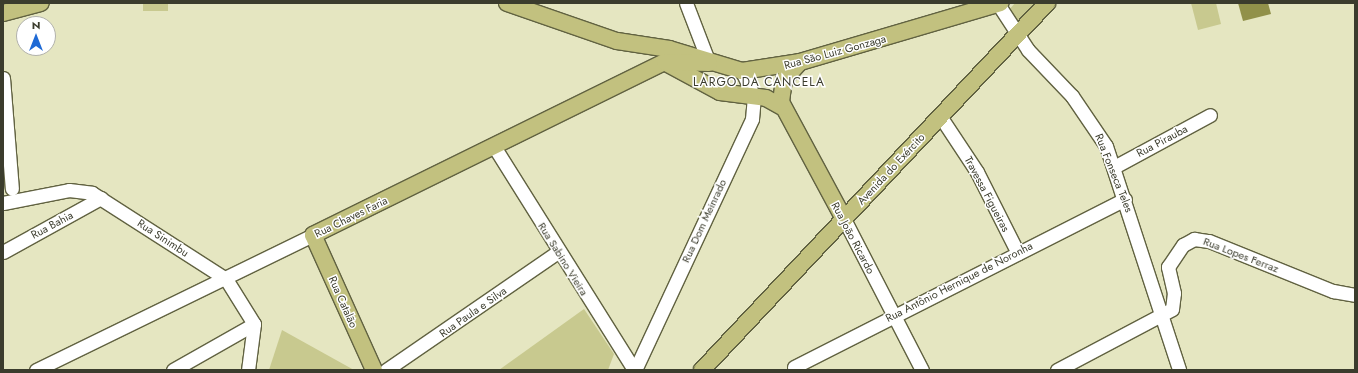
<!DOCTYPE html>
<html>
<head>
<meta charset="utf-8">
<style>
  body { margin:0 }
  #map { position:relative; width:1358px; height:373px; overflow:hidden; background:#e5e6c1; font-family:Jost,sans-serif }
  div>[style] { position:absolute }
  .green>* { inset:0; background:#c8c98f; transform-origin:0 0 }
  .water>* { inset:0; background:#91914a }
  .roads { filter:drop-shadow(1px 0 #616241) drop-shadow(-1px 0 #616241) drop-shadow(0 1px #616241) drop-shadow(0 -1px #616241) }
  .minor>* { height:13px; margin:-6.5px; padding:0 6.5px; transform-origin:6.5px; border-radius:6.5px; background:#fff }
  .major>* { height:16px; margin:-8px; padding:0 8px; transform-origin:8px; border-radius:8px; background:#c2c17f }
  span { translate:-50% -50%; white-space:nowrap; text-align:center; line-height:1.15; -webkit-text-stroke:3px #fff; paint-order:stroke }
  .street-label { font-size:11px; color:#3b3c2d }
  .neighbourhood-label { font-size:12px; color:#3b3c2d; letter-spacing:1px }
  .frame { position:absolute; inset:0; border:4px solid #3b3c2d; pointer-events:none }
  .north { position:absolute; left:16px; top:16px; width:40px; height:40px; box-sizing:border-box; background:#fff; border:1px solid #b1b1ab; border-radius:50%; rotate:0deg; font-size:11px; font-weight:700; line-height:16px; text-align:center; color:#3b3c2d }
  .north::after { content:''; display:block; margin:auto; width:14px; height:18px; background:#1f6ad5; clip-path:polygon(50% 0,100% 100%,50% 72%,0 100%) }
</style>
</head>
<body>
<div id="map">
  <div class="green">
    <div style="left:143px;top:3px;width:25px;height:8px"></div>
    <div style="clip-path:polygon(1015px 3px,1035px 3px,1024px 17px,1015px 22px,1009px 10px)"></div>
    <div style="clip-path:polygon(1191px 3px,1216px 3px,1221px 24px,1198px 30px)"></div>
    <div style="clip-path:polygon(584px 309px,614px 354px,608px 370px,499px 370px)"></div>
    <div style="clip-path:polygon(282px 330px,354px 370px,269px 370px)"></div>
  </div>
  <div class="water">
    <div style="clip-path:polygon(1238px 3px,1268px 3px,1271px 14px,1243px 21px)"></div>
  </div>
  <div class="roads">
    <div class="minor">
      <div style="left:686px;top:3px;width:64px;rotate:69deg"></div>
      <div style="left:998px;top:4px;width:55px;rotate:56.9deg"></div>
      <div style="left:1028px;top:50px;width:64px;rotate:46.3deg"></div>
      <div style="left:1072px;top:96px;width:60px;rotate:55.8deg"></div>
      <div style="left:1106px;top:146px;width:236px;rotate:71.9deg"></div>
      <div style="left:3px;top:78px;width:111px;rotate:85.4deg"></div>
      <div style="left:940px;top:116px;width:67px;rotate:56.5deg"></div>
      <div style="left:977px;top:172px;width:91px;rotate:63.2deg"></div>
      <div style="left:495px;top:148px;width:262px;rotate:57.9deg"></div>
      <div style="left:1114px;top:167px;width:109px;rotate:-28.4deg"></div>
      <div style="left:3px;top:203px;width:67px;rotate:-11.1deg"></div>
      <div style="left:69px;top:190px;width:23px;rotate:7deg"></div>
      <div style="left:92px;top:193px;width:159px;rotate:32.7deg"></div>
      <div style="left:226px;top:279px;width:53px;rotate:58.1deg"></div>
      <div style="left:254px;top:324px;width:46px;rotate:97.4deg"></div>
      <div style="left:844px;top:219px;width:170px;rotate:62.7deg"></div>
      <div style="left:3px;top:252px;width:112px;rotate:-28.9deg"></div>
      <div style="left:794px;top:367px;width:371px;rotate:-26.9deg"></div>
      <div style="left:36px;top:370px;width:308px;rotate:-26deg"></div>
      <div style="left:173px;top:370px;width:93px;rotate:-29.6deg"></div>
      <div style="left:386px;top:370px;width:209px;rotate:-34.5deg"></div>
      <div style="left:635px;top:370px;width:277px;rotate:-65deg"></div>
      <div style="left:752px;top:119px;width:22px;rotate:-85deg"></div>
      <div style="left:754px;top:97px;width:29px;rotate:-115deg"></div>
      <div style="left:1057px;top:370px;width:130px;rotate:-27.9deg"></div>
      <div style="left:1172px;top:309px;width:16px;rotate:-83deg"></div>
      <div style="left:1174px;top:293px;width:27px;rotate:-103deg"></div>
      <div style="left:1168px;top:267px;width:27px;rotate:-56deg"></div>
      <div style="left:1183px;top:245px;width:13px;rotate:-29deg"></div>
      <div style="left:1194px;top:239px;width:15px;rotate:8deg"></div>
      <div style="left:1209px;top:241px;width:134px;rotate:22deg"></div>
      <div style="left:1333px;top:291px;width:22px;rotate:10deg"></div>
    </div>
    <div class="major">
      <div style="left:507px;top:3px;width:116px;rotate:19.1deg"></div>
      <div style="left:617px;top:41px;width:53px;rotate:8.7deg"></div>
      <div style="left:669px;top:49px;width:76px;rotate:16.8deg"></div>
      <div style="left:742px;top:71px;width:59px;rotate:-8.8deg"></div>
      <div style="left:800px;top:62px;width:209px;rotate:-16.4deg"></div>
      <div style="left:3px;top:13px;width:39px;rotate:-15deg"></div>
      <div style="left:800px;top:62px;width:24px;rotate:132deg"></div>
      <div style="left:784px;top:80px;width:22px;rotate:98deg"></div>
      <div style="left:781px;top:102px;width:133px;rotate:61.7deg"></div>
      <div style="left:666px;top:63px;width:61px;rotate:28.2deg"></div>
      <div style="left:720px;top:92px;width:46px;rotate:7.4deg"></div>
      <div style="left:766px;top:98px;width:18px;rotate:29deg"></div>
      <div style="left:374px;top:370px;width:148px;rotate:-114.3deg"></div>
      <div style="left:313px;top:235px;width:392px;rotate:-26.2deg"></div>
      <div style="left:665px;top:62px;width:44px;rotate:1.3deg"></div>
      <div style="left:702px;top:370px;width:504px;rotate:-46.77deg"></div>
    </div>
  </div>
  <div class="street-label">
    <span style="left:835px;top:52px;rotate:-15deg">Rua São Luiz Gonzaga</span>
    <span style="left:1162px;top:141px;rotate:-28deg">Rua Pirauba</span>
    <span style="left:891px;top:169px;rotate:-47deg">Avenida do Exército</span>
    <span style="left:1114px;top:173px;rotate:68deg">Rua Fonseca Teles</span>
    <span style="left:987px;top:194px;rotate:62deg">Travessa Figueiras</span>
    <span style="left:351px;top:217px;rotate:-26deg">Rua Chaves Faria</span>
    <span style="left:704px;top:221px;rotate:-65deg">Rua Dom Meinrado</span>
    <span style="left:52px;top:225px;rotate:-28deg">Rua Bahia</span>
    <span style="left:163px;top:238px;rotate:33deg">Rua Sinimbu</span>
    <span style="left:853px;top:238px;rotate:62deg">Rua João Ricardo</span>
    <span style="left:1241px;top:255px;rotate:21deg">Rua Lopes Ferraz</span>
    <span style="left:563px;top:259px;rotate:58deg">Rua Sabino Vieira</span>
    <span style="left:959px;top:282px;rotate:-27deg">Rua Antônio Hernique de Noronha</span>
    <span style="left:343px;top:302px;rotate:66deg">Rua Catalão</span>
    <span style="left:473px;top:312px;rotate:-35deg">Rua Paula e Silva</span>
  </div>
  <div class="neighbourhood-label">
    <span style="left:759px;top:83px">LARGO DA CANCELA</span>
  </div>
  <div class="frame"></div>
  <div class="north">N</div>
</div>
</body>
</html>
